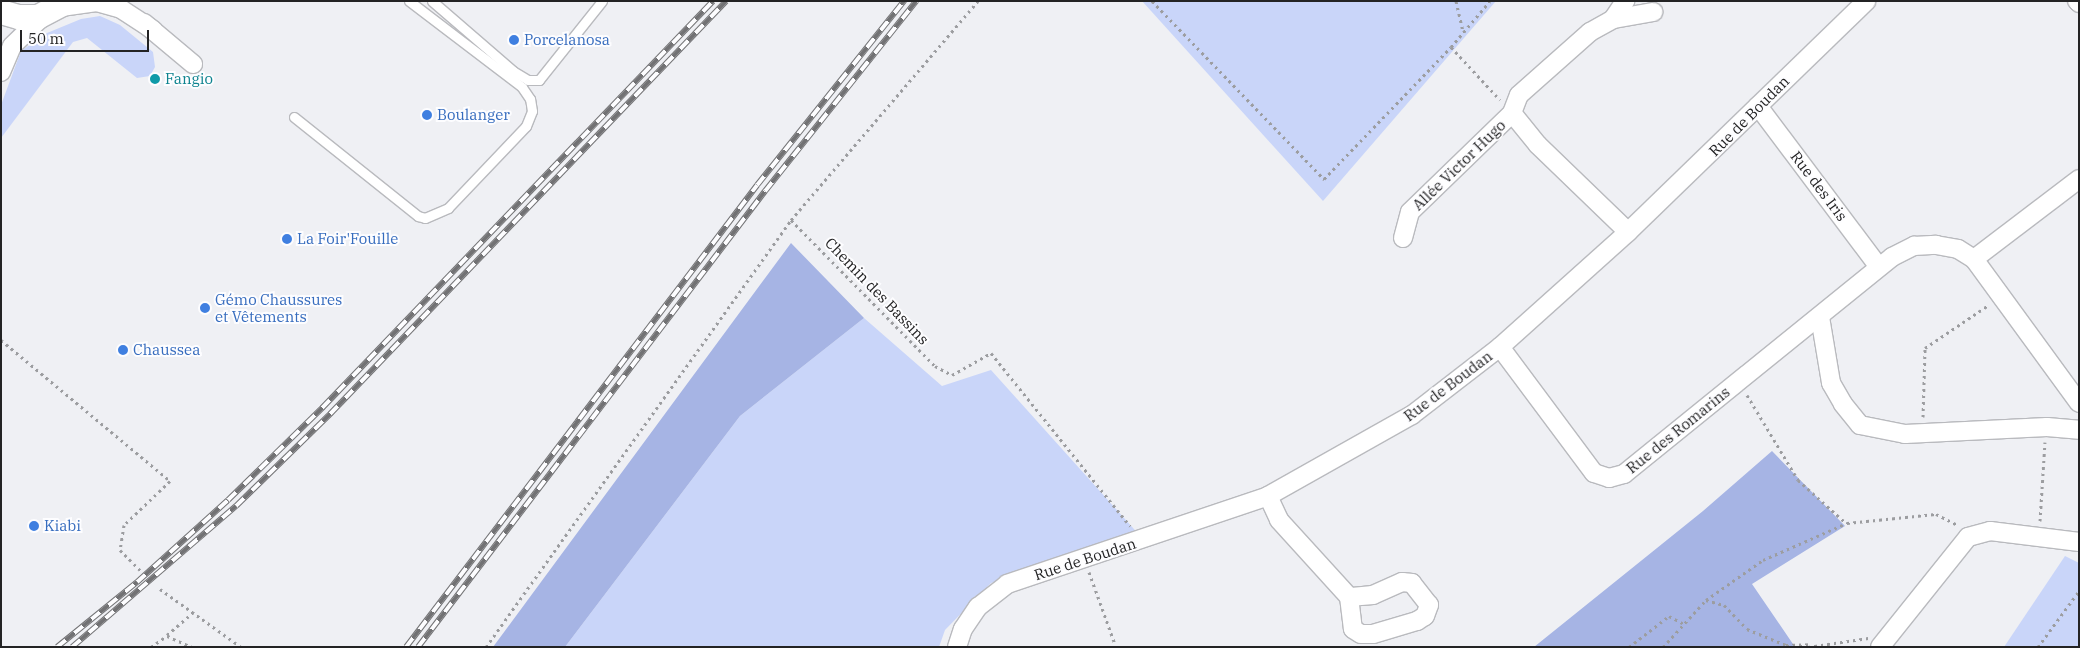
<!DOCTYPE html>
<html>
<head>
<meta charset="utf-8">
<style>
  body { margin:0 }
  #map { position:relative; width:2080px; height:648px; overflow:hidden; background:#eff0f4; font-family:"IBM Plex Serif",serif }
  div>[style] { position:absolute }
  .green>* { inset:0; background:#c9d5f9 }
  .forest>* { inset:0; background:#a6b4e4 }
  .path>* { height:3px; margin-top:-1.5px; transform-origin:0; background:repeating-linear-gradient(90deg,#9c9da0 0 2.5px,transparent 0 6.5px) }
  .roads { filter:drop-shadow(1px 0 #b9babe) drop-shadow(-1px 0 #b9babe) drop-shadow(0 1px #b9babe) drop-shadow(0 -1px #b9babe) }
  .lane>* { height:9px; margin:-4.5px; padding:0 4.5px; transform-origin:4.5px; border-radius:4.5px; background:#fff }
  .street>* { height:18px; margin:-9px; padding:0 9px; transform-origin:9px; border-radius:9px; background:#fff }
  .secondary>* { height:24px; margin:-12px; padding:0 12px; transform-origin:12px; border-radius:12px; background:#fff }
  .rail>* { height:5.5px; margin-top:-2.75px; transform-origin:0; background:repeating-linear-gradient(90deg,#fdfdff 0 11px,#727274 0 22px); box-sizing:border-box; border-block:1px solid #727274 }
  .dots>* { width:14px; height:14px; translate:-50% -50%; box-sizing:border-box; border:2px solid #fdfdff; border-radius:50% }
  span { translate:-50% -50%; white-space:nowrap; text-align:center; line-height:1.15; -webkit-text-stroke:4px #fdfdff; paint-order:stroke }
  .shop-label { font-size:15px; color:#366cbe }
  .left { translate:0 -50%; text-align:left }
  .culture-label { font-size:15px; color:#0d838f }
  .street-label { font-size:15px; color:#232324 }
  .frame { position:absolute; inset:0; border:2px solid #232324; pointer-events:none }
  .scale { position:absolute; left:20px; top:30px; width:129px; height:22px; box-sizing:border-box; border:2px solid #232324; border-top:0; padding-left:6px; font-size:15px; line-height:18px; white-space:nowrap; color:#232324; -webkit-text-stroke:4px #fdfdff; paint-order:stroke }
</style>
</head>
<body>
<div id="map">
  <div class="green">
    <div style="clip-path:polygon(1142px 1px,1496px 1px,1323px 201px)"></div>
    <div style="clip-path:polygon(100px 16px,120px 25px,153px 52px,155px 67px,150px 76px,137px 78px,87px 38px,73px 42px,1px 138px,1px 105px,21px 51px,47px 33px,81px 19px)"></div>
    <div style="clip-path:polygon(864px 318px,942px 386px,991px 370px,1142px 538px,991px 583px,945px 630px,939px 647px,565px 647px,740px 416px)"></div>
    <div style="clip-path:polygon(2065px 556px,2079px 563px,2079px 647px,2004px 647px)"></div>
  </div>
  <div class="forest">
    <div style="clip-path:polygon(791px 243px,864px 318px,740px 416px,565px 647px,493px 647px)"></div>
    <div style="clip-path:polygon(1772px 451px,1845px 526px,1752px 584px,1795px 647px,1534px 647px,1703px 511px)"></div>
  </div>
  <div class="path">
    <div style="left:1152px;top:1px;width:248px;rotate:46deg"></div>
    <div style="left:1324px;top:179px;width:183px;rotate:-46.1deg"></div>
    <div style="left:1451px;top:47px;width:60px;rotate:-49.7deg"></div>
    <div style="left:1456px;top:1px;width:32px;rotate:77deg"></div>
    <div style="left:1451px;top:47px;width:72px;rotate:47.2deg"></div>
    <div style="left:791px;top:220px;width:205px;rotate:45.4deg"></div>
    <div style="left:935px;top:366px;width:19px;rotate:28deg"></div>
    <div style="left:952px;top:375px;width:45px;rotate:-29.4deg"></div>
    <div style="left:991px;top:353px;width:222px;rotate:51.2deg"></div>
    <div style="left:1px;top:340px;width:220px;rotate:39.8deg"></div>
    <div style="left:170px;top:481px;width:64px;rotate:136.3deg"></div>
    <div style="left:124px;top:525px;width:25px;rotate:99deg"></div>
    <div style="left:120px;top:550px;width:30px;rotate:45deg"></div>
    <div style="left:1747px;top:395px;width:99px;rotate:59deg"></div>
    <div style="left:1798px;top:480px;width:64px;rotate:41.9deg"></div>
    <div style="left:1923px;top:417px;width:69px;rotate:-88.3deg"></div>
    <div style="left:1925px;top:348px;width:75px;rotate:-34.1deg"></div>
    <div style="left:2040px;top:521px;width:79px;rotate:-86.4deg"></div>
    <div style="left:1089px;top:572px;width:80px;rotate:70.2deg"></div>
    <div style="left:160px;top:589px;width:100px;rotate:35.6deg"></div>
    <div style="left:1706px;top:600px;width:19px;rotate:16deg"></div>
    <div style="left:1724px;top:605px;width:33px;rotate:46deg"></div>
    <div style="left:1747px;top:629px;width:42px;rotate:22.3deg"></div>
    <div style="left:1786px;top:645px;width:25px;rotate:-2deg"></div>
    <div style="left:167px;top:635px;width:35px;rotate:-41deg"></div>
    <div style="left:151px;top:647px;width:19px;rotate:-35deg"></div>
    <div style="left:167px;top:636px;width:27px;rotate:24deg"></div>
    <div style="left:486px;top:647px;width:525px;rotate:-54.46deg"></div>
    <div style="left:791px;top:220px;width:288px;rotate:-49.5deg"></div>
    <div style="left:1629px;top:647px;width:51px;rotate:-37.8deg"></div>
    <div style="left:1669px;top:616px;width:17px;rotate:28deg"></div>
    <div style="left:1663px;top:647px;width:64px;rotate:-47.5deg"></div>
    <div style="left:1706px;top:600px;width:70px;rotate:-35.1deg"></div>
    <div style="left:1763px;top:560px;width:92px;rotate:-23.8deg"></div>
    <div style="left:1847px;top:523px;width:89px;rotate:-5.8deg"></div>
    <div style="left:1936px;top:514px;width:25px;rotate:27deg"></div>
    <div style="left:1808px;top:647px;width:61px;rotate:-8.5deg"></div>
    <div style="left:2038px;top:647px;width:69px;rotate:-53.8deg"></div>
  </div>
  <div class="roads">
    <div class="lane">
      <div style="left:432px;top:1px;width:107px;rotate:40.8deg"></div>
      <div style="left:513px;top:71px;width:17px;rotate:31deg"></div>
      <div style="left:528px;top:80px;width:11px"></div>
      <div style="left:539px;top:80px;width:101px;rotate:-51.4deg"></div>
      <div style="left:294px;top:117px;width:159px;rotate:38.6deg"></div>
      <div style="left:418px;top:216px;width:7px;rotate:16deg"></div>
      <div style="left:425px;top:218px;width:25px;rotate:-23deg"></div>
      <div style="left:448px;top:208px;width:113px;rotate:-46.4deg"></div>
      <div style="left:526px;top:126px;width:16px;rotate:-68deg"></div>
      <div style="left:532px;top:111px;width:12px;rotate:-99deg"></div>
      <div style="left:530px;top:99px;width:14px;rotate:-124deg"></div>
      <div style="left:522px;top:87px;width:142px;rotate:-142.7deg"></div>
    </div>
    <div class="street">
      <div style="left:2077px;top:1px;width:3px;rotate:45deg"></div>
      <div style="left:61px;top:7px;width:36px;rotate:-8deg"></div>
      <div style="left:97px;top:2px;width:25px;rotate:16deg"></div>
      <div style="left:121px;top:9px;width:38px;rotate:33deg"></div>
      <div style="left:1613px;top:19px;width:41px;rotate:-9.9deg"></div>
      <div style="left:144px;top:23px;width:64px;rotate:39.9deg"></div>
      <div style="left:1px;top:72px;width:28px;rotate:-67deg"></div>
      <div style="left:12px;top:46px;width:45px;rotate:-44.1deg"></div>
      <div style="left:1758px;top:106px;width:201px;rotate:53.1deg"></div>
      <div style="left:1512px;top:113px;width:41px;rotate:50.9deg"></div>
      <div style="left:1538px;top:145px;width:125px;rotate:44deg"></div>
      <div style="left:1403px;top:238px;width:27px;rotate:-75deg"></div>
      <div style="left:1410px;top:212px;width:142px;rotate:-44.1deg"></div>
      <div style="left:1512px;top:113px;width:19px;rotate:-69deg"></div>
      <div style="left:1519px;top:95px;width:95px;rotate:-41.6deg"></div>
      <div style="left:1590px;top:32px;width:26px;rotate:-29deg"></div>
      <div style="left:1613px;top:19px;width:22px;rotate:-56deg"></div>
      <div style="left:1974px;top:259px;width:132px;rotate:-37.3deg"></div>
      <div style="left:1820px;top:317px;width:67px;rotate:80.5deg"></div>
      <div style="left:1831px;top:383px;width:24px;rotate:60deg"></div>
      <div style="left:1843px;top:404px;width:27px;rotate:51deg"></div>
      <div style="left:1860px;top:425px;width:46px;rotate:11.3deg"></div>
      <div style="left:1905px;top:434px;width:142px;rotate:-2.8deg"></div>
      <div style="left:2047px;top:427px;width:32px;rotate:5deg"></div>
      <div style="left:1500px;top:347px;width:157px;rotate:53.3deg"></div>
      <div style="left:1594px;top:473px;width:16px;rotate:18deg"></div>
      <div style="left:1609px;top:478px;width:16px;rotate:-15deg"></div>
      <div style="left:1624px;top:474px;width:345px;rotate:-39deg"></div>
      <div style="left:1892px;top:257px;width:25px;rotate:-27deg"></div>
      <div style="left:1914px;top:246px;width:22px;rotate:-3deg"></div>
      <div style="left:1936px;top:245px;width:22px;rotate:10deg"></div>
      <div style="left:1958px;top:249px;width:19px;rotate:32deg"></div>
      <div style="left:1974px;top:259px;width:178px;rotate:53.9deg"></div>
      <div style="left:1268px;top:496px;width:26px;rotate:65deg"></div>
      <div style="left:1279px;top:520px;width:104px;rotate:47.7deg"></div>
      <div style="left:1349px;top:597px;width:32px;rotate:83deg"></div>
      <div style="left:1353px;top:629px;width:9px;rotate:32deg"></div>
      <div style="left:1361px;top:634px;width:12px"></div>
      <div style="left:1373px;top:634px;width:46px;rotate:-16.5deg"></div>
      <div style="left:1417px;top:621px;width:9px;rotate:-32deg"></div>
      <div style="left:1425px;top:616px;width:12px;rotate:-70deg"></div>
      <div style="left:1429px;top:605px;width:28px;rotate:-128deg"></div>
      <div style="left:1412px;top:583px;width:10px;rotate:-174deg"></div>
      <div style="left:1402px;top:582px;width:32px;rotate:156deg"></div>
      <div style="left:1373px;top:595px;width:24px;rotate:175deg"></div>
      <div style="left:957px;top:647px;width:19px;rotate:-72deg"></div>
      <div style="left:963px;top:629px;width:27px;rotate:-56deg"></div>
      <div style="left:978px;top:607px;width:37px;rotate:-38deg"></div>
      <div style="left:1007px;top:584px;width:275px;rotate:-18.6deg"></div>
      <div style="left:1268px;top:496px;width:165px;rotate:-29.4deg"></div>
      <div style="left:1412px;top:415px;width:111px;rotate:-37.7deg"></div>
      <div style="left:1500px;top:347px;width:172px;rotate:-41.9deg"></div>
      <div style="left:1628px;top:232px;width:332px;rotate:-44.1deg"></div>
      <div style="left:1880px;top:647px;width:141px;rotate:-51.3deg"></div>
      <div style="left:1968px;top:537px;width:23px;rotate:-15deg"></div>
      <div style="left:1990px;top:531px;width:90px;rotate:7deg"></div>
    </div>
    <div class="secondary">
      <div style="left:1px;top:12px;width:19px;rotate:16deg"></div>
      <div style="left:19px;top:17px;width:19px"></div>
      <div style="left:38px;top:17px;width:34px;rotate:-28deg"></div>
    </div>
  </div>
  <div class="rail">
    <div style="left:57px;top:647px;width:103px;rotate:-39.1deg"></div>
    <div style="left:137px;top:582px;width:122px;rotate:-42deg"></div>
    <div style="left:228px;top:500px;width:132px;rotate:-44.4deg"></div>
    <div style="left:322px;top:408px;width:564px;rotate:-46.15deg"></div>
    <div style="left:72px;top:647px;width:216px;rotate:-40.7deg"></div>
    <div style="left:236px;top:506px;width:132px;rotate:-44.4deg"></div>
    <div style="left:330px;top:414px;width:572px;rotate:-46.2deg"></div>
    <div style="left:406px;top:647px;width:580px;rotate:-52.77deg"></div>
    <div style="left:757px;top:185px;width:236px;rotate:-51.4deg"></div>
    <div style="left:418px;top:647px;width:573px;rotate:-52.73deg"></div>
    <div style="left:765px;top:191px;width:243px;rotate:-51.5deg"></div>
  </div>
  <div class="dots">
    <div style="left:514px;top:40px;background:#3f7fe0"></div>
    <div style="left:155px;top:79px;background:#0f9aa8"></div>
    <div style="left:427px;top:115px;background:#3f7fe0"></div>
    <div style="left:287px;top:239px;background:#3f7fe0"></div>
    <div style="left:205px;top:308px;background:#3f7fe0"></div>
    <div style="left:123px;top:350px;background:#3f7fe0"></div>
    <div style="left:34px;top:526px;background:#3f7fe0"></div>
  </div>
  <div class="shop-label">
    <span class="left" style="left:524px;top:40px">Porcelanosa</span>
    <span class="left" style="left:437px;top:115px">Boulanger</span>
    <span class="left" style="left:297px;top:239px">La Foir'Fouille</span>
    <span class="left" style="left:215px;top:308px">Gémo Chaussures<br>et Vêtements</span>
    <span class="left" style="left:133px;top:350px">Chaussea</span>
    <span class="left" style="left:44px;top:526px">Kiabi</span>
  </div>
  <div class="culture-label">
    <span class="left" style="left:165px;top:79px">Fangio</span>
  </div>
  <div class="street-label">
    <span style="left:1749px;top:116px;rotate:-45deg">Rue de Boudan</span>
    <span style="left:1459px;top:165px;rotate:-44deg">Allée Victor Hugo</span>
    <span style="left:1819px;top:186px;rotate:53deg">Rue des Iris</span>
    <span style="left:877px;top:291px;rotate:46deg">Chemin des Bassins</span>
    <span style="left:1448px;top:386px;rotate:-37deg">Rue de Boudan</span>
    <span style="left:1678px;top:430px;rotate:-39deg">Rue des Romarins</span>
    <span style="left:1085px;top:559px;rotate:-18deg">Rue de Boudan</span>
  </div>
  <div class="frame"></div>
  <div class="scale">50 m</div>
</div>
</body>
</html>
